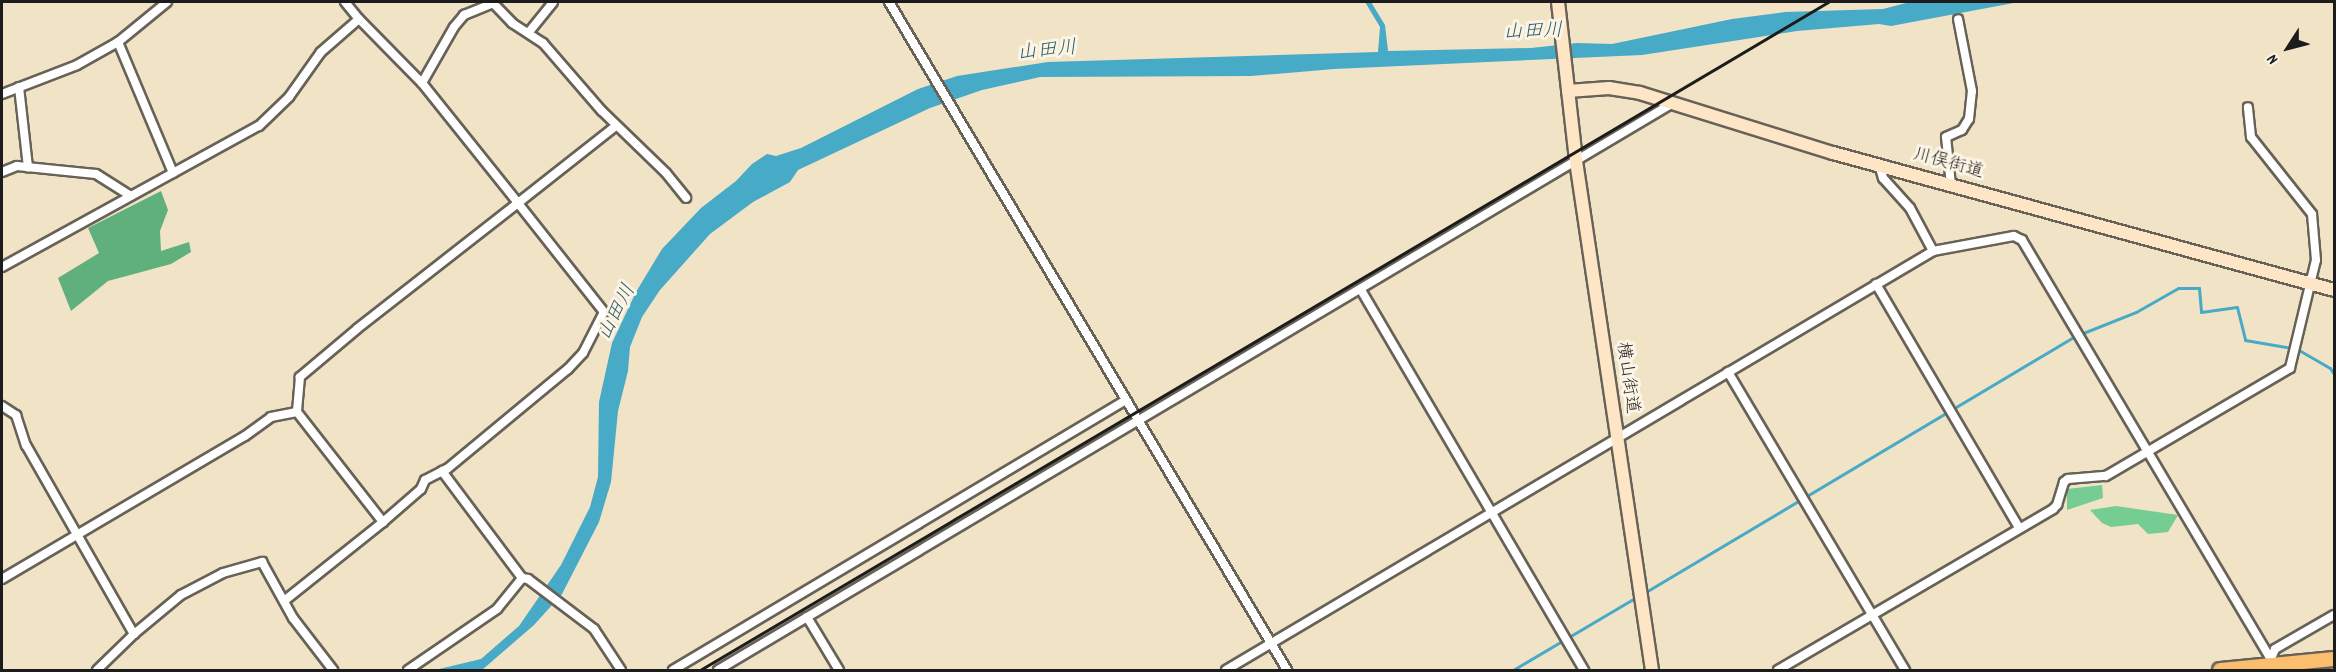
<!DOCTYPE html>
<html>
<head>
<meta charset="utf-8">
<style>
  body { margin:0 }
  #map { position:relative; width:2336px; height:672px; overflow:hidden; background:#f1e3c6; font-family:Dekko,"Klee One",sans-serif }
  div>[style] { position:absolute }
  .green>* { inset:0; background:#75cd93 }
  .forest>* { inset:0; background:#60b07d }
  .water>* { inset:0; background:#47aac6 }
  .stream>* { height:3px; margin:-1.5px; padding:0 1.5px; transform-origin:1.5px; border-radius:1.5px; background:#47aac6 }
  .roads { filter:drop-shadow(2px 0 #676258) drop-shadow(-2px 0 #676258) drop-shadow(0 2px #676258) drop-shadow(0 -2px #676258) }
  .street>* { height:8px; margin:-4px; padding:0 4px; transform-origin:4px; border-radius:4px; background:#fff }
  .secondary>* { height:12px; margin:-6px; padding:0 6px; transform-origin:6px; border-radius:6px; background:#fde5c5 }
  .primary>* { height:14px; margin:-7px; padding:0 7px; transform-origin:7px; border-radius:7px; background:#fbbd6e }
  .rail>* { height:3px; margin:-1.5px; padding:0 1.5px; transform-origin:1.5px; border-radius:1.5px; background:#1c1c1c }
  span { translate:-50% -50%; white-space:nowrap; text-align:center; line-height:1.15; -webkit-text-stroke:6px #fcf5e5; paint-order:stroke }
  .street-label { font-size:18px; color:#1c1c1c }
  .water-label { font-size:20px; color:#2f5c68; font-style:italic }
  .frame { position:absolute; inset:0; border:3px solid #1c1c1c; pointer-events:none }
  .north { position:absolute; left:2258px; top:18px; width:60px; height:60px; -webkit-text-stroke:4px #fcf5e5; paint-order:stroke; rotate:234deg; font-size:16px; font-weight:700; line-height:24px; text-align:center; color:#1c1c1c }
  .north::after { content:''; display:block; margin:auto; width:21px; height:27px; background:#1c1c1c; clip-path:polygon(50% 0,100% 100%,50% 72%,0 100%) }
</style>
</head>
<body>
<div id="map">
  <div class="green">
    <div style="clip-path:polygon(2102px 485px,2103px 498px,2067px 510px,2067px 489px)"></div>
    <div style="clip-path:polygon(2116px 506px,2178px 515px,2168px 532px,2148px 534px,2138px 524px,2111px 527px,2102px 523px,2090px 510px)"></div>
  </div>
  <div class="forest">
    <div style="clip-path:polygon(161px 191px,168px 210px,160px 231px,161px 251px,189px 242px,191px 252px,171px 264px,108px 281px,71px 311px,58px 278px,99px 253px,88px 228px)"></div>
  </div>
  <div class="water">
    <div style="clip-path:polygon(1365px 2px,1371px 2px,1385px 25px,1388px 51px,1531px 48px,1577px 43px,1612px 44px,1732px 19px,1785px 12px,1883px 9px,1910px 2px,2019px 2px,1891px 26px,1879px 24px,1797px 31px,1642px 55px,1334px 69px,1251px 76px,1040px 77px,982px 90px,930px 108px,798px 170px,790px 182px,753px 202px,710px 234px,660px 290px,642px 317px,630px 347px,628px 371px,618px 411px,611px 482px,599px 522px,562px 594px,534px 625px,482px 670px,435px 670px,481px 659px,519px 626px,561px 565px,590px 507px,598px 477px,599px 402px,612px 343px,636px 292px,662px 249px,701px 208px,736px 181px,752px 164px,767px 154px,776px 156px,801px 148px,918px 89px,957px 76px,1048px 62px,1378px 52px,1380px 27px)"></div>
  </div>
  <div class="stream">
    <div style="left:2297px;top:349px;width:38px;rotate:30deg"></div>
    <div style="left:2330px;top:368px;width:7px;rotate:56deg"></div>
    <div style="left:1644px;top:593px;width:500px;rotate:-30.8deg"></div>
    <div style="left:2073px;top:337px;width:68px;rotate:-21.6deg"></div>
    <div style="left:2136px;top:312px;width:48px;rotate:-29.7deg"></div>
    <div style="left:2178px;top:288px;width:21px"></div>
    <div style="left:2199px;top:288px;width:24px;rotate:85deg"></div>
    <div style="left:2201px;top:312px;width:36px;rotate:-8deg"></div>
    <div style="left:2237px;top:307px;width:34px;rotate:76deg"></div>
    <div style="left:2245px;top:340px;width:48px;rotate:9.7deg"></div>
    <div style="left:1513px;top:670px;width:145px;rotate:-30.6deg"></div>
  </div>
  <div class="roads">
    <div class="street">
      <div style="left:345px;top:2px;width:22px;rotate:51deg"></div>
      <div style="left:359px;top:19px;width:90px;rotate:45.5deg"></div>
      <div style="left:422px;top:83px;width:154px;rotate:51.3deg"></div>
      <div style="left:518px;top:203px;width:204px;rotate:142deg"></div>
      <div style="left:357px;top:329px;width:75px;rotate:139.9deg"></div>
      <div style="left:300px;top:377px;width:35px;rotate:95deg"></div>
      <div style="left:297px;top:412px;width:140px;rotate:52deg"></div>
      <div style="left:889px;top:2px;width:778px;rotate:59.21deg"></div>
      <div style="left:529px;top:32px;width:38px;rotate:-51deg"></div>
      <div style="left:118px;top:42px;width:142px;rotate:67.2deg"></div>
      <div style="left:422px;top:83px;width:64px;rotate:-60.3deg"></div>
      <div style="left:454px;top:27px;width:16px;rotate:-50deg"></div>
      <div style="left:464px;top:15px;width:31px;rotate:-22deg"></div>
      <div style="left:493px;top:3px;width:28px;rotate:46deg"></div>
      <div style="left:512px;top:23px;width:37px;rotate:33deg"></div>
      <div style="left:543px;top:43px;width:90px;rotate:49.1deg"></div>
      <div style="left:602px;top:111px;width:89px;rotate:44.1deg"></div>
      <div style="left:666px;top:173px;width:32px;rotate:51deg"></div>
      <div style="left:19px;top:87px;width:81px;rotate:83.6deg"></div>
      <div style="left:2px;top:94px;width:80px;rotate:-21.1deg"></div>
      <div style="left:77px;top:65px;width:47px;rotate:-29.3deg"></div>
      <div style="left:118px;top:42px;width:63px;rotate:-39.2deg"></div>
      <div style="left:1879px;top:165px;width:14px;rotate:73deg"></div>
      <div style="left:1883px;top:178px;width:40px;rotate:48deg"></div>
      <div style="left:1910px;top:208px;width:49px;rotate:61.9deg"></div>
      <div style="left:2px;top:172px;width:16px;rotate:-22deg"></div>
      <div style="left:17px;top:166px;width:79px;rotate:5.8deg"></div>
      <div style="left:96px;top:174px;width:41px;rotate:32.2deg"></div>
      <div style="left:1951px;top:185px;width:48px;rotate:-95.9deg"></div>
      <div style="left:1946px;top:137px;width:17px;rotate:-24deg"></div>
      <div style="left:1962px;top:130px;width:13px;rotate:-58deg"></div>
      <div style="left:1969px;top:119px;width:28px;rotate:-84deg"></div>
      <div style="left:1972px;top:91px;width:73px;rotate:-101deg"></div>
      <div style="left:2px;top:267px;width:293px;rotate:-28.8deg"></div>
      <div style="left:259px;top:126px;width:42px;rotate:-44deg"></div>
      <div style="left:289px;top:97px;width:55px;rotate:-54.6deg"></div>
      <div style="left:321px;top:52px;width:50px;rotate:-41deg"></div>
      <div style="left:1876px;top:284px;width:283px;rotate:59.6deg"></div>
      <div style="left:1361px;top:290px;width:441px;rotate:59.6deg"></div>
      <div style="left:1728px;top:372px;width:347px;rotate:59.3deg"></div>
      <div style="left:2px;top:406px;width:17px;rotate:33deg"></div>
      <div style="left:16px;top:415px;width:32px;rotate:72deg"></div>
      <div style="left:26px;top:445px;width:218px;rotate:60.3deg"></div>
      <div style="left:442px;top:471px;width:134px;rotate:53.2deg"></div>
      <div style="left:2px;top:579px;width:282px;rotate:-30.5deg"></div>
      <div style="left:245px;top:436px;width:32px;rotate:-36deg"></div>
      <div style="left:271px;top:417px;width:26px;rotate:-11deg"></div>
      <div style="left:284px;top:601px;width:127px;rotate:-38.6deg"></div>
      <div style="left:383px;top:522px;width:50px;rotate:-41deg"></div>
      <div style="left:421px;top:489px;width:10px;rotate:-66deg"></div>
      <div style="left:425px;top:480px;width:25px;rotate:-27deg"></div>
      <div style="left:447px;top:469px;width:157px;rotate:-39.6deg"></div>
      <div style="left:568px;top:369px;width:22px;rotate:-47deg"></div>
      <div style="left:583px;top:353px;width:46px;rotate:-62.9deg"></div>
      <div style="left:604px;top:312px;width:139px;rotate:-128.3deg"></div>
      <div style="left:518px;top:203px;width:125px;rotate:-38.2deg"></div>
      <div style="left:807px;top:617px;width:62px;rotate:58.9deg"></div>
      <div style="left:2270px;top:661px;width:13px;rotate:-67deg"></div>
      <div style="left:2275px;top:649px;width:68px;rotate:-30deg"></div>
      <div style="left:97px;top:670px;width:52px;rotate:-44.2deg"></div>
      <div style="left:134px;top:634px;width:61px;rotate:-39.7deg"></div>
      <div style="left:181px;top:595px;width:47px;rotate:-27.6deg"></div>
      <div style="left:223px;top:573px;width:41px;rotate:-15.8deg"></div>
      <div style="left:262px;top:562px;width:64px;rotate:61deg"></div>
      <div style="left:293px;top:618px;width:66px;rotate:52.4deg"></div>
      <div style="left:408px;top:670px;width:108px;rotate:-34.4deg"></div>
      <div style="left:497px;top:609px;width:40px;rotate:-51deg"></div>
      <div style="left:522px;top:578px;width:6px;rotate:9deg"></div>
      <div style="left:528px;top:579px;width:83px;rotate:37.1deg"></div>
      <div style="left:594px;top:629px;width:49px;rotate:56.6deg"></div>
      <div style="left:673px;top:670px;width:527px;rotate:-30.8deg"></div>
      <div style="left:718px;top:670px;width:1111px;rotate:-30.7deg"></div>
      <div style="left:1226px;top:670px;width:822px;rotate:-30.65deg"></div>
      <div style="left:1933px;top:251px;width:82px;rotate:-10.5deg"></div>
      <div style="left:2014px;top:236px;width:9px;rotate:27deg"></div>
      <div style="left:2022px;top:240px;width:485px;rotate:59.3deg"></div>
      <div style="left:1778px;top:670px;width:319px;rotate:-30.3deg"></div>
      <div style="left:2053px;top:509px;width:6px;rotate:-45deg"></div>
      <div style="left:2057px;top:505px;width:24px;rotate:-73deg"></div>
      <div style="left:2064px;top:482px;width:5px;rotate:-37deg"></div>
      <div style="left:2068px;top:479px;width:38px;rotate:-5deg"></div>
      <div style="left:2106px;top:476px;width:213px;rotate:-30.4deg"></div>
      <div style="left:2290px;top:368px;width:111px;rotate:-76.5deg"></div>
      <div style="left:2316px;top:260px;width:46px;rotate:-95deg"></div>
      <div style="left:2312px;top:214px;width:98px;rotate:-128.4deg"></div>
      <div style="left:2251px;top:137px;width:30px;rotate:-96deg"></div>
    </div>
    <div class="secondary">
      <div style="left:1558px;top:2px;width:160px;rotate:83.5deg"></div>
      <div style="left:1576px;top:161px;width:515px;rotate:81.51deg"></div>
      <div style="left:1568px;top:91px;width:41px;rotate:-4.2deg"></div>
      <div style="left:1609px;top:88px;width:31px;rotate:9deg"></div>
      <div style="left:1640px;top:93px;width:202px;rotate:17.3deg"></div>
      <div style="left:1833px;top:153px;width:519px;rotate:15.29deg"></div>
    </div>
    <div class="primary">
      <div style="left:2220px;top:670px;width:115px;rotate:-5.5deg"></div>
    </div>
  </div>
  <div class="rail">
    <div style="left:700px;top:670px;width:1311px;rotate:-30.63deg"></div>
  </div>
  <div class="street-label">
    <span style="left:1948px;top:165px;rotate:15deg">川俣街道</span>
    <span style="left:1626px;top:378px;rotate:82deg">横山街道</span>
  </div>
  <div class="water-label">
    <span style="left:1533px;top:33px;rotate:-2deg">山田川</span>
    <span style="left:1047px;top:52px;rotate:-6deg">山田川</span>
    <span style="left:618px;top:313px;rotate:-63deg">山田川</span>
  </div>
  <div class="frame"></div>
  <div class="north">N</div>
</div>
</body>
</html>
